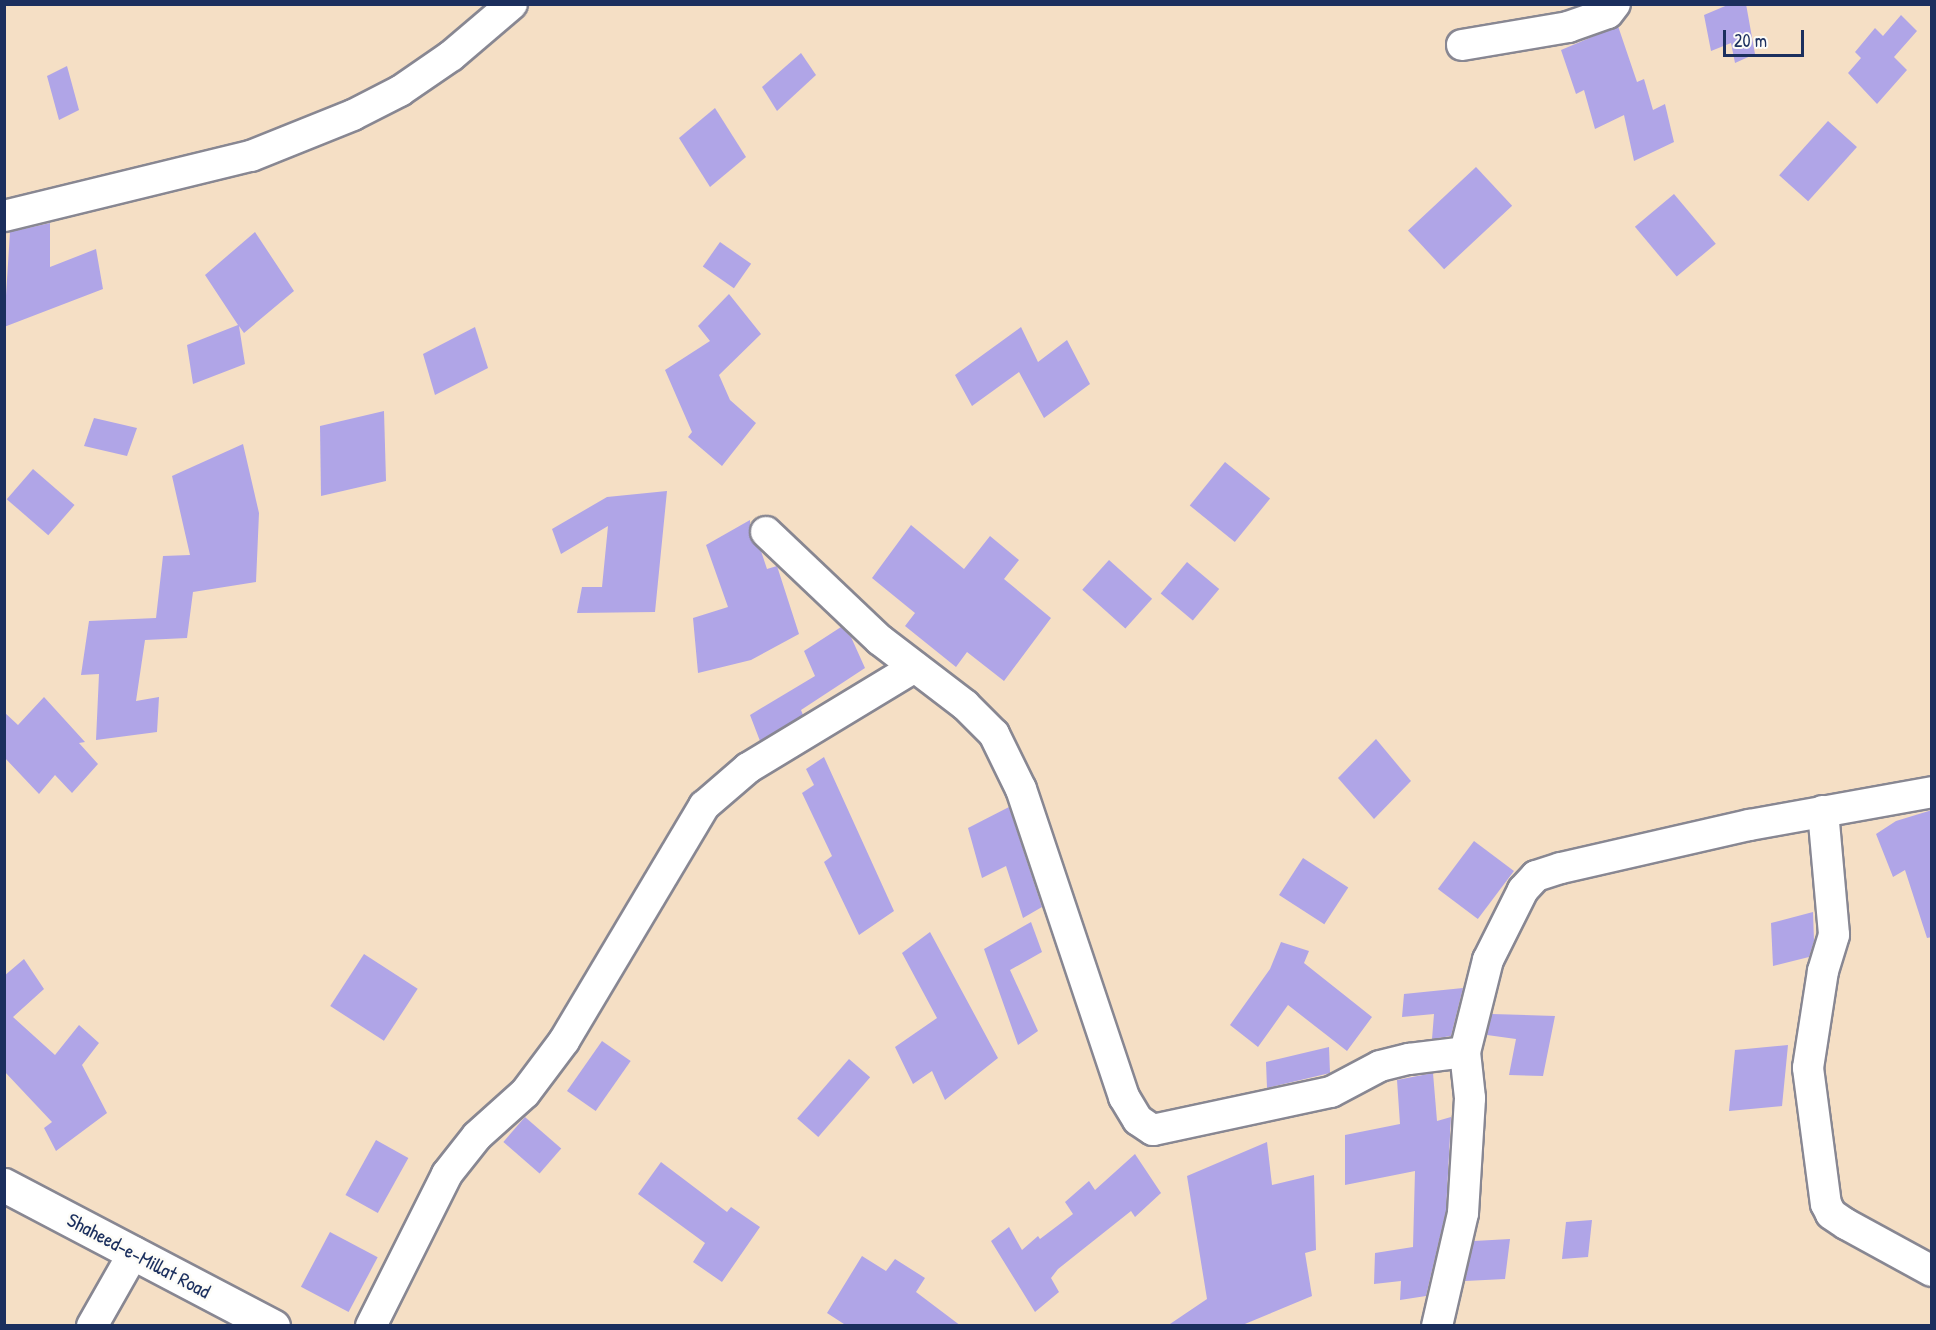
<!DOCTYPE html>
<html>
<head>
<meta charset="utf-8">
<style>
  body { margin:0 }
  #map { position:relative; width:1936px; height:1330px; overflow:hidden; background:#f5dfc5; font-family:"Patrick Hand",sans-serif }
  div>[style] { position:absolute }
  .building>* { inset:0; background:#b0a5e7; transform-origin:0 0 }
  .roads { filter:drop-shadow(2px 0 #888792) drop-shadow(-2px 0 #888792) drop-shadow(0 2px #888792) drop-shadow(0 -2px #888792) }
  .minor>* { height:30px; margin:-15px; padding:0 15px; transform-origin:15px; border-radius:15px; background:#fff }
  .secondary>* { height:33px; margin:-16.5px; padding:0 16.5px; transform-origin:16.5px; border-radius:16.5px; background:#fff }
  span { translate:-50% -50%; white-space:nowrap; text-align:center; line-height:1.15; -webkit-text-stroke:5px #fdfcf7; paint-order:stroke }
  .street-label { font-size:20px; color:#1b2f5e }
  .frame { position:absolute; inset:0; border:6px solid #1b2f5e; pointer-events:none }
  .scale { position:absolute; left:1723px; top:30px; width:81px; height:27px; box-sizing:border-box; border:3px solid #1b2f5e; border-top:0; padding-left:8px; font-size:18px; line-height:21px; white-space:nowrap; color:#1b2f5e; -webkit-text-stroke:4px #fdfcf7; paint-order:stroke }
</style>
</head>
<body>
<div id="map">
  <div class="building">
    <div style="clip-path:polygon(1730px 4px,1746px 4px,1755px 54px,1735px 63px,1731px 43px,1711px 51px,1704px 15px)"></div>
    <div style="clip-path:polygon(1901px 15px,1917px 31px,1894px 57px,1907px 70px,1877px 104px,1848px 73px,1861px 58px,1855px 52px,1875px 28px,1883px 36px)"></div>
    <div style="clip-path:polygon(1618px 26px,1637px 82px,1644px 79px,1653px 110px,1665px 104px,1674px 142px,1634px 161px,1624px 115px,1595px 129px,1584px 90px,1576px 94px,1561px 50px)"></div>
    <div style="clip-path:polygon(801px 53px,816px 75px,777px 111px,762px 87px)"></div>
    <div style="clip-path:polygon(67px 66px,79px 110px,59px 120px,47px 76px)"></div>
    <div style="clip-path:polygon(715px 108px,746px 157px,710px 187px,679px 138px)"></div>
    <div style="left:1828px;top:121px;width:39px;height:73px;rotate:42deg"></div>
    <div style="left:1476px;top:167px;width:53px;height:93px;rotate:47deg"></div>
    <div style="left:1674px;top:194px;width:65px;height:51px;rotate:50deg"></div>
    <div style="clip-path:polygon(50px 223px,50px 267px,96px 249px,103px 289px,4px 327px,10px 232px)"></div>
    <div style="clip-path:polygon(255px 232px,294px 291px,244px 333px,239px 326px,245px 364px,193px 384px,187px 345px,238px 325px,205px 275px)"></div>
    <div style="left:720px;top:242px;width:38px;height:30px;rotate:35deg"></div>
    <div style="clip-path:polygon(729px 294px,761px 334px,719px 375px,730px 400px,756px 423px,722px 466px,688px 437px,692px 432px,665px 370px,710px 341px,698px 326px)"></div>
    <div style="clip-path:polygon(475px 327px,488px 368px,435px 395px,423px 354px)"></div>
    <div style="clip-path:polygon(1021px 327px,1038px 362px,1067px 340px,1090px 384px,1044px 418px,1019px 372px,972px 406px,955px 375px)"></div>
    <div style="clip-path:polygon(384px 411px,386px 481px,321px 496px,320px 426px)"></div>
    <div style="clip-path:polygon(94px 418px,137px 428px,127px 456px,84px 446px)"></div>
    <div style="clip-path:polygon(243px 444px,259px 513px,256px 582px,193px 592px,187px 638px,145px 640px,136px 701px,159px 697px,157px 732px,96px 740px,99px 674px,81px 675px,89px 621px,156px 618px,163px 556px,190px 555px,172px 476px)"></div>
    <div style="left:1225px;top:462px;width:58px;height:56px;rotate:39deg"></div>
    <div style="left:33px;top:469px;width:55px;height:40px;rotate:41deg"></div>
    <div style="clip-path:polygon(667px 491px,655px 612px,577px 613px,582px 587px,602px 587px,608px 526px,561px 554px,552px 529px,607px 497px)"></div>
    <div style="clip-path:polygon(750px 520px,750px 537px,761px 551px,767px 569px,777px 566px,799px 634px,751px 660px,698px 673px,693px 618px,728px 607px,706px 545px)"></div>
    <div style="clip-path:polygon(911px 525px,964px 569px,990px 536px,1019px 560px,1004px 579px,1051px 618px,1004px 681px,967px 652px,956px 667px,905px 626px,915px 613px,872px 578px)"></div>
    <div style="left:1109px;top:560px;width:58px;height:40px;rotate:42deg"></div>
    <div style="left:1187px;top:562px;width:42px;height:41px;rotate:40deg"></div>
    <div style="clip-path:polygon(841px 627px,851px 637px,865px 668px,801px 710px,803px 715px,760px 741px,750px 715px,815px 676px,804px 651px)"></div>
    <div style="clip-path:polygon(44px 697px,85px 742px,79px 743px,98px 764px,72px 793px,55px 775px,39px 794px,4px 757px,4px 712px,18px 725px)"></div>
    <div style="clip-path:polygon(1376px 739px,1411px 781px,1374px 819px,1338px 778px)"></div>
    <div style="clip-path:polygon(824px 757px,894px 911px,859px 935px,824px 862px,832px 856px,802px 793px,814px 785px,806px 769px)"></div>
    <div style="clip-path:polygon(1009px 807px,1042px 907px,1023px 918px,1006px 866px,982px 878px,968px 828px)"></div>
    <div style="clip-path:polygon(1932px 810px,1932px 937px,1927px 938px,1905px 870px,1893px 877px,1876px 834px,1896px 821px)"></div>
    <div style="left:1474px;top:841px;width:50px;height:60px;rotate:37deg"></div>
    <div style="left:1303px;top:858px;width:54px;height:44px;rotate:33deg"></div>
    <div style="clip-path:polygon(1813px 912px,1814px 941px,1809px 957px,1773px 966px,1771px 923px)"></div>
    <div style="clip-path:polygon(1031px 922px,1042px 952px,1010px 970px,1038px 1031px,1018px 1045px,984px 949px)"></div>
    <div style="clip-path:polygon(930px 932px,998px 1058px,945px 1100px,932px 1071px,913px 1084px,895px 1047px,937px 1018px,902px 953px)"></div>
    <div style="clip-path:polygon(1281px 942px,1309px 951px,1304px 963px,1372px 1017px,1347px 1051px,1288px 1005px,1258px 1047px,1230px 1025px,1270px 969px)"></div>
    <div style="left:364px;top:954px;width:64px;height:62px;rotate:33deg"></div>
    <div style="clip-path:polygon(24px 959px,44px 989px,13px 1017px,55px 1055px,79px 1025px,99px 1043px,82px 1065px,107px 1113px,56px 1151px,44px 1128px,52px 1122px,4px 1071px,4px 976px)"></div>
    <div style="clip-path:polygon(1463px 988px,1451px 1036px,1432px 1039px,1434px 1014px,1402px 1017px,1404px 994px)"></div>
    <div style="clip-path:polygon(1492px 1014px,1555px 1016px,1543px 1076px,1509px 1075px,1516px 1039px,1487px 1035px)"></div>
    <div style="left:602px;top:1041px;width:35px;height:61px;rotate:35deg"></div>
    <div style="clip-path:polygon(1788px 1045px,1782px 1106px,1729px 1111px,1735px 1050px)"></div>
    <div style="clip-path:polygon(1329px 1047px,1330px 1073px,1267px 1088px,1266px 1062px)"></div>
    <div style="left:849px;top:1059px;width:28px;height:79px;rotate:41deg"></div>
    <div style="clip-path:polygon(1433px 1073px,1437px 1121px,1451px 1117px,1446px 1211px,1426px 1296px,1400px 1300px,1401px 1281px,1374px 1284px,1375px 1253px,1413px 1247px,1415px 1171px,1345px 1185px,1345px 1135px,1400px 1124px,1397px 1080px)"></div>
    <div style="left:525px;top:1117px;width:48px;height:33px;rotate:41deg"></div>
    <div style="left:376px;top:1140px;width:37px;height:63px;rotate:29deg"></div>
    <div style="clip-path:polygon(1267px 1142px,1272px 1185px,1314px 1175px,1316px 1250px,1305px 1253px,1312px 1296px,1240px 1326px,1167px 1326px,1207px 1299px,1187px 1176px)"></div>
    <div style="clip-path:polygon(1135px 1154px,1161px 1193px,1135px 1217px,1131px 1211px,1058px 1269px,1051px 1278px,1059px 1292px,1035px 1312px,991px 1241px,1009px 1227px,1022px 1250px,1038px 1236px,1040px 1239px,1073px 1214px,1065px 1202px,1089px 1181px,1095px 1190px)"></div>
    <div style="clip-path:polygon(661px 1162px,727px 1212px,731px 1207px,760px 1227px,722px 1282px,693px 1262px,705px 1243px,638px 1194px)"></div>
    <div style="clip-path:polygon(1592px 1220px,1588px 1257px,1562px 1259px,1566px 1222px)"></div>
    <div style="left:330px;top:1232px;width:54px;height:62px;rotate:28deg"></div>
    <div style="clip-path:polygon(1510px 1239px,1505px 1279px,1465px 1281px,1474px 1241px)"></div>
    <div style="clip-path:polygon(862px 1256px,886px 1271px,895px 1259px,925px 1278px,916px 1292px,961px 1326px,847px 1326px,827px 1313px)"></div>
  </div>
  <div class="roads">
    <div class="minor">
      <div style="left:1462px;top:45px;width:108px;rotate:-9.6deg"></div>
      <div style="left:1568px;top:27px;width:42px;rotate:-19.3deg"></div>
      <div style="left:1608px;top:13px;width:11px;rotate:-52deg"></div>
      <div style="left:4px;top:216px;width:254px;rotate:-13.7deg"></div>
      <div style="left:251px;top:156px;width:110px;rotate:-21.9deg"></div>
      <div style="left:353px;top:115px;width:53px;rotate:-27.1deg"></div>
      <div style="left:400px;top:91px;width:62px;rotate:-34.5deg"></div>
      <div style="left:451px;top:56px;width:80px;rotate:-40.4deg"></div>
      <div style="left:766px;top:532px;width:157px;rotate:43.5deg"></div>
      <div style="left:880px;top:640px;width:107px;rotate:37.4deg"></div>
      <div style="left:965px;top:705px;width:41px;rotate:45deg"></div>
      <div style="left:994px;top:734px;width:61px;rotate:63.9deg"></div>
      <div style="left:1021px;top:789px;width:325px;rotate:71.5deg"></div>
      <div style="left:1124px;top:1097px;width:27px;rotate:59deg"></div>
      <div style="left:1138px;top:1120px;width:18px;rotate:34deg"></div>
      <div style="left:1153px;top:1130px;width:182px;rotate:-12.1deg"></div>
      <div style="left:1331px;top:1092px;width:55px;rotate:-28deg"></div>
      <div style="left:1380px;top:1066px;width:30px;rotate:-14deg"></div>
      <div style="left:1409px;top:1059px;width:56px;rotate:-7.1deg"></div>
      <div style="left:1823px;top:811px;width:124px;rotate:84.9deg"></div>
      <div style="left:1834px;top:935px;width:38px;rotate:107deg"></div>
      <div style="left:1823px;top:971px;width:98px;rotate:98.8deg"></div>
      <div style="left:1808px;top:1068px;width:137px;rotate:82.5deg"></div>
      <div style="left:1826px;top:1204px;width:11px;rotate:63deg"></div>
      <div style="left:1831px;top:1214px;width:18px;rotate:34deg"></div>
      <div style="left:1846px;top:1224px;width:98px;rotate:28.7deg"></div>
      <div style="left:92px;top:1326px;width:85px;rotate:-60.4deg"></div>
      <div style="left:371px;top:1326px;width:170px;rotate:-63.4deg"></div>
      <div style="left:447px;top:1174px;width:48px;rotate:-51.7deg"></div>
      <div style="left:477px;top:1136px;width:64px;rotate:-41.9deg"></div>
      <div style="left:525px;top:1093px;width:65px;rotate:-53.1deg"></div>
      <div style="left:564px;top:1041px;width:274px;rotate:-59.2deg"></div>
      <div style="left:704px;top:806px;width:58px;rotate:-40.8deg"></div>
      <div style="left:748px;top:768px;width:195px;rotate:-31.2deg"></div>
      <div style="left:1437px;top:1326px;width:116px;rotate:-77deg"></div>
      <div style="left:1463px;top:1213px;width:115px;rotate:-86.5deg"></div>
      <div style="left:1470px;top:1098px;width:46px;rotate:-96.2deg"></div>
      <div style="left:1465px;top:1052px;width:95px;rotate:-76deg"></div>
      <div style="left:1488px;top:960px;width:78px;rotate:-63.4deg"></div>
      <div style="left:1523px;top:890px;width:19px;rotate:-47deg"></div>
      <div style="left:1536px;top:876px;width:26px;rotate:-18deg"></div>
      <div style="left:1561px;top:868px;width:193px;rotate:-12.9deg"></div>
      <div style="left:1749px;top:825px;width:186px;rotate:-10.2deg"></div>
    </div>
    <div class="secondary">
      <div style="left:4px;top:1185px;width:304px;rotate:27.7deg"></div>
    </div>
  </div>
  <div class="street-label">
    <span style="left:139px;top:1255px;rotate:28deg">Shaheed-e-Millat Road</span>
  </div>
  <div class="frame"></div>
  <div class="scale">20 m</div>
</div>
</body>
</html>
